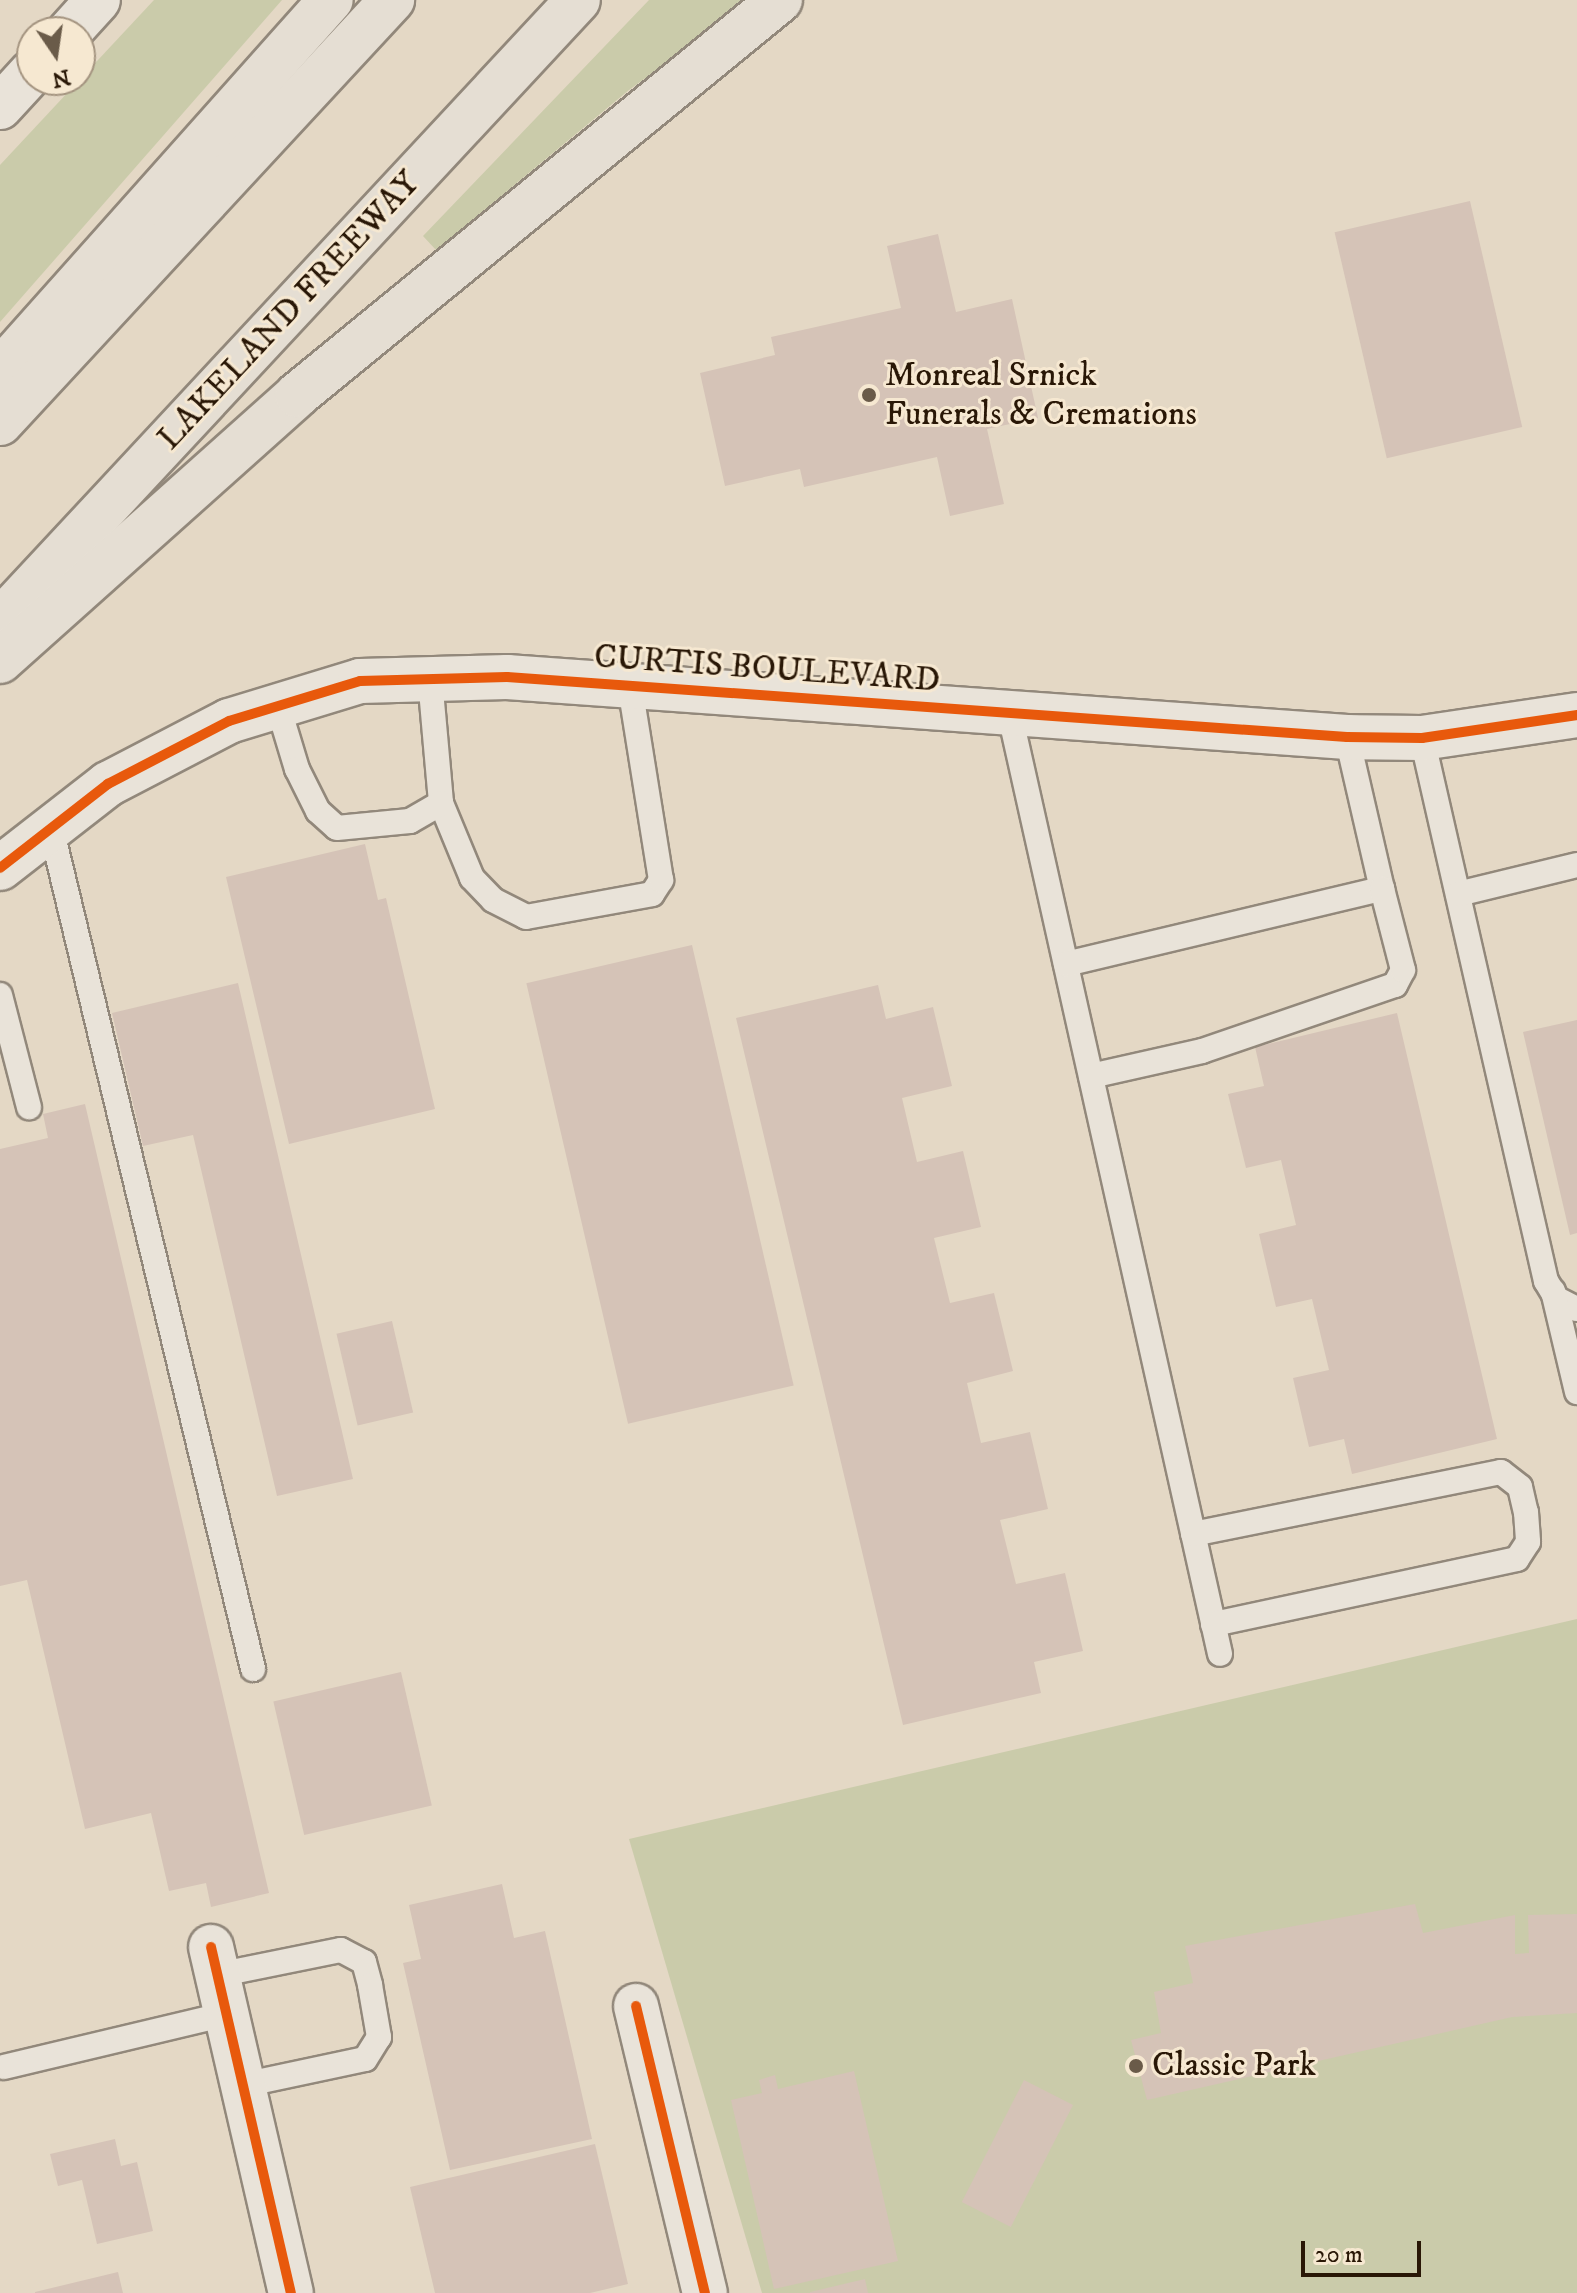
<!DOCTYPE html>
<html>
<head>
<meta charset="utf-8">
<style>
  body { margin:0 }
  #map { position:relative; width:1577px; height:2293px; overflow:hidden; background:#e4d8c5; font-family:"IM FELL DW Pica",serif }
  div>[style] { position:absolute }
  .green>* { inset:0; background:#cacbaa }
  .building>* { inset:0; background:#d5c3b7; transform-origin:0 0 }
  .roads { filter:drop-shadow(2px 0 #92887b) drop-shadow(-2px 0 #92887b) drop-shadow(0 2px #92887b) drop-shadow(0 -2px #92887b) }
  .lane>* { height:24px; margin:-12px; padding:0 12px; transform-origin:12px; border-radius:12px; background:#e9e3d9 }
  .street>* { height:44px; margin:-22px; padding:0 22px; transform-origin:22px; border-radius:22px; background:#e9e3d9 }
  .secondary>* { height:44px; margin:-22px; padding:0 22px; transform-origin:22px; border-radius:22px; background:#e9e3d9 }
  .highway>* { height:44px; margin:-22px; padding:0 22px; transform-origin:22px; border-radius:22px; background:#e5ded3 }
  .cycleway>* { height:10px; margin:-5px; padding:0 5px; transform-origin:5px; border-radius:5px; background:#e8590c }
  .dots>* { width:22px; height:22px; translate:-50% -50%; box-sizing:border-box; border:4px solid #f6e8d1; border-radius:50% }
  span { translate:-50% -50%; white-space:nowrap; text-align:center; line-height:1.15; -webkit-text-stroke:6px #f6e8d1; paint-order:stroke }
  .street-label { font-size:34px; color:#291706 }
  .poi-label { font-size:34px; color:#291706 }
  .left { translate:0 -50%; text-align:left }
  .north { position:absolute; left:16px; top:16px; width:80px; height:80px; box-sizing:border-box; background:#f6e8d1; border:2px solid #a49480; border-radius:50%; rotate:167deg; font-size:22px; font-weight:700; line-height:32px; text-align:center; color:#291706 }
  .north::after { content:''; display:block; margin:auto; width:28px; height:36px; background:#6a5b49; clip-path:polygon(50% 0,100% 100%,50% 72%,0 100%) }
  .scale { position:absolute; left:1301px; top:2241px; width:120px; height:36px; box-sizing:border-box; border:4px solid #291706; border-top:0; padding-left:10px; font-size:24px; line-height:28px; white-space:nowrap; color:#291706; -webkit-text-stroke:6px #f6e8d1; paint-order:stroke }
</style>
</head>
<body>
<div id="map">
  <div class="green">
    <div style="clip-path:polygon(154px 0,282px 0,0 322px,0 165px)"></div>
    <div style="clip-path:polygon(649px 0,753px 0,629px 90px,436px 250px,423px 236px)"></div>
    <div style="clip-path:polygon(1577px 1619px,1577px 2293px,762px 2293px,629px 1839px)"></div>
  </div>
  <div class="building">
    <div style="left:1470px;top:201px;width:232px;height:139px;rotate:77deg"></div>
    <div style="clip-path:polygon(938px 234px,956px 312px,1012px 299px,1038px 418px,987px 429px,1004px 504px,950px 516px,937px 457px,804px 487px,800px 469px,725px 486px,700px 373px,775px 355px,771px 337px,901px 308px,887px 246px)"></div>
    <div style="clip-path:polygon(365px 844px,378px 900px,386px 898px,435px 1109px,289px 1144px,226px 877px)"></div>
    <div style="left:692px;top:945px;width:452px;height:170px;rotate:77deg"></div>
    <div style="clip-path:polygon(238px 983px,353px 1479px,277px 1496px,193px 1135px,143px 1146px,112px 1013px)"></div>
    <div style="clip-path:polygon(878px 985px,886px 1019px,933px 1007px,952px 1086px,902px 1098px,917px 1162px,963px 1151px,981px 1227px,934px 1238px,950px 1303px,994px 1293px,1013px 1371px,967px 1383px,981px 1443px,1030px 1432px,1048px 1509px,1000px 1520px,1016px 1584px,1065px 1573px,1083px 1651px,1034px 1662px,1041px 1693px,903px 1725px,736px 1018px)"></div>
    <div style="clip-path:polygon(1397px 1013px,1497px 1439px,1352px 1474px,1344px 1439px,1309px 1447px,1293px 1378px,1329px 1370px,1312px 1299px,1276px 1307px,1259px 1234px,1296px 1225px,1281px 1160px,1246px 1168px,1228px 1094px,1264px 1086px,1255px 1047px)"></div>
    <div style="clip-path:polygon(1577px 1020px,1577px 1233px,1570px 1235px,1523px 1032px)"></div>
    <div style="clip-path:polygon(85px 1104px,269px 1893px,211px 1907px,206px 1883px,169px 1891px,151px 1813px,85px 1829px,27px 1580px,0 1586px,0 1149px,48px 1138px,43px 1114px)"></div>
    <div style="left:392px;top:1321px;width:94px;height:57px;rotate:77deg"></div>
    <div style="left:401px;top:1672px;width:137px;height:131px;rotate:77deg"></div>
    <div style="clip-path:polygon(502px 1884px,514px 1938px,545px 1931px,592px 2139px,450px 2170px,403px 1963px,421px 1959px,409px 1905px)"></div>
    <div style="clip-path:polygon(1415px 1904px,1423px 1933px,1515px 1915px,1515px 1954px,1529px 1953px,1528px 1915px,1577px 1914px,1577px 2013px,1512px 2017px,1147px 2100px,1131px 2040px,1161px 2033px,1154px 1992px,1193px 1983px,1185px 1946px)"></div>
    <div style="clip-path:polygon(854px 2071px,898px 2261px,774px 2289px,731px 2100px,762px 2093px,759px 2080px,775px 2075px,778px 2089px)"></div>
    <div style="left:1024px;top:2080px;width:55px;height:137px;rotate:27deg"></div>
    <div style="clip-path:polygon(115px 2139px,121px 2166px,137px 2162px,153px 2231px,97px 2244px,82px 2180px,58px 2186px,50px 2154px)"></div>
    <div style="clip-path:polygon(595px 2144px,628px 2284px,590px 2293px,435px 2293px,410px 2187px)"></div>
    <div style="clip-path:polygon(118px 2272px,123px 2293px,35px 2293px,35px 2292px)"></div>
    <div style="clip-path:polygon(865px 2279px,868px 2293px,810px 2293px,810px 2292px)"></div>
  </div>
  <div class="roads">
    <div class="lane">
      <div style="left:430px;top:679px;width:124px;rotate:84.9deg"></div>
      <div style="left:441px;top:803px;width:81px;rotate:67.5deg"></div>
      <div style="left:472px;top:878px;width:30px;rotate:46deg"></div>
      <div style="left:493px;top:900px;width:37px;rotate:27deg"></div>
      <div style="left:526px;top:917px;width:128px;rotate:-10.3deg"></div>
      <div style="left:652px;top:894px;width:17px;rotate:-57deg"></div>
      <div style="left:661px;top:880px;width:195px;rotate:-99.1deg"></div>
      <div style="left:278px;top:706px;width:66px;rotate:73.2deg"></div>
      <div style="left:297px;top:769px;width:47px;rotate:63.4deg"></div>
      <div style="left:318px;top:811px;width:25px;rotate:42deg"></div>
      <div style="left:337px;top:828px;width:73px;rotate:-5.5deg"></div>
      <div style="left:410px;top:821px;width:36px;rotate:-30deg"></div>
      <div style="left:1010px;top:715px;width:962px;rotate:77.39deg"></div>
      <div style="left:1422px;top:738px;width:557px;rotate:77.14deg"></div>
      <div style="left:1546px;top:1281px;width:21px;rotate:59deg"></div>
      <div style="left:1557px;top:1299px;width:22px;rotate:27deg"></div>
      <div style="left:51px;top:828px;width:865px;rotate:76.49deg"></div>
      <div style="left:1458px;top:894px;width:122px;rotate:-13.7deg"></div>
      <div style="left:1066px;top:964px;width:325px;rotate:-13.4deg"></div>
      <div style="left:1382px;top:889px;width:156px;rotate:-103deg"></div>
      <div style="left:0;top:995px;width:116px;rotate:75.5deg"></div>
      <div style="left:1091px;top:1076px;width:114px;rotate:-12.7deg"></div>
      <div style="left:1202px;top:1051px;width:204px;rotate:-18.9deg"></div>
      <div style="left:1395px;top:985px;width:17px;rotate:-62deg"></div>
      <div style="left:1403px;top:970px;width:84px;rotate:-104.5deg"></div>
      <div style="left:1553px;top:1291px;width:104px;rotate:76.6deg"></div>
      <div style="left:1193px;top:1534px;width:314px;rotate:-11.4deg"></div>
      <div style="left:1501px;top:1472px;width:24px;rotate:38deg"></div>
      <div style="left:1520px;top:1487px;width:26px;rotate:77deg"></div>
      <div style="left:1526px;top:1512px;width:30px;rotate:86deg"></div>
      <div style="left:1528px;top:1542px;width:20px;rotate:123deg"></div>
      <div style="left:1517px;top:1559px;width:311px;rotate:167.9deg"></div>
      <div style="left:217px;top:1975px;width:126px;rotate:-11.4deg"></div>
      <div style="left:341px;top:1950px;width:26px;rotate:28deg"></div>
      <div style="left:364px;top:1962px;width:24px;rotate:75deg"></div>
      <div style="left:370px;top:1985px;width:53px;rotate:80.2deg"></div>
      <div style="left:379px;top:2037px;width:26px;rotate:122deg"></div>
      <div style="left:365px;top:2059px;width:125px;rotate:168deg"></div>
      <div style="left:4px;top:2067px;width:229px;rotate:-13.4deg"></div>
    </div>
    <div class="street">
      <div style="left:211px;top:1947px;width:355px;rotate:77deg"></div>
      <div style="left:636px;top:2006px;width:295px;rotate:76.5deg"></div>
    </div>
    <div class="secondary">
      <div style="left:69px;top:32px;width:43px;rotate:-47.8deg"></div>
      <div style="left:0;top:107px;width:47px;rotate:-47.6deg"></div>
      <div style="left:0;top:868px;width:137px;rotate:-37.9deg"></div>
      <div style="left:108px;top:784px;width:136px;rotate:-27.5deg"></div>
      <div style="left:229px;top:721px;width:137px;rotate:-17deg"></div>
      <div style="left:360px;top:681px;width:147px;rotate:-1.6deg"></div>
      <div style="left:507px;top:677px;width:842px;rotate:4.09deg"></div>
      <div style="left:1347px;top:737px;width:75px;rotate:0.8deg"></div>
      <div style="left:1422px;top:738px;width:157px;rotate:-8.4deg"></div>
    </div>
    <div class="highway">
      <div style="left:0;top:371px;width:497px;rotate:-48.3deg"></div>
      <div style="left:0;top:423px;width:577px;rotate:-47.18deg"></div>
      <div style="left:0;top:621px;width:848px;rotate:-47.05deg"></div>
      <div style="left:0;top:661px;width:399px;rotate:-41.8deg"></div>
      <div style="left:297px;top:395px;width:624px;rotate:-39.28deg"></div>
    </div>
  </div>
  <div class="cycleway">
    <div style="left:0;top:868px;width:137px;rotate:-37.9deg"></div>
    <div style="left:108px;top:784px;width:136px;rotate:-27.5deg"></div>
    <div style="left:229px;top:721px;width:137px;rotate:-17deg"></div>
    <div style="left:360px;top:681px;width:147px;rotate:-1.6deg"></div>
    <div style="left:507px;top:677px;width:842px;rotate:4.09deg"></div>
    <div style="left:1347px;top:737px;width:75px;rotate:0.8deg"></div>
    <div style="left:1422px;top:738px;width:157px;rotate:-8.4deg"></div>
    <div style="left:211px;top:1947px;width:355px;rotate:77deg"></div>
    <div style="left:636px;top:2006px;width:295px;rotate:76.5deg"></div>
  </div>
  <div class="dots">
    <div style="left:869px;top:395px;background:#6a5b49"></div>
    <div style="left:1136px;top:2066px;background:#6a5b49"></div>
  </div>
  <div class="street-label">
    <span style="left:289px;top:311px;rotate:-47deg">LAKELAND FREEWAY</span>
    <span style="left:767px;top:669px;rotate:4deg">CURTIS BOULEVARD</span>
  </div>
  <div class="poi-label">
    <span class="left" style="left:885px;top:395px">Monreal Srnick<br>Funerals &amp; Cremations</span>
    <span class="left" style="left:1152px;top:2066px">Classic Park</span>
  </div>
  <div class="north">N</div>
  <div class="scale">20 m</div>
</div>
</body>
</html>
